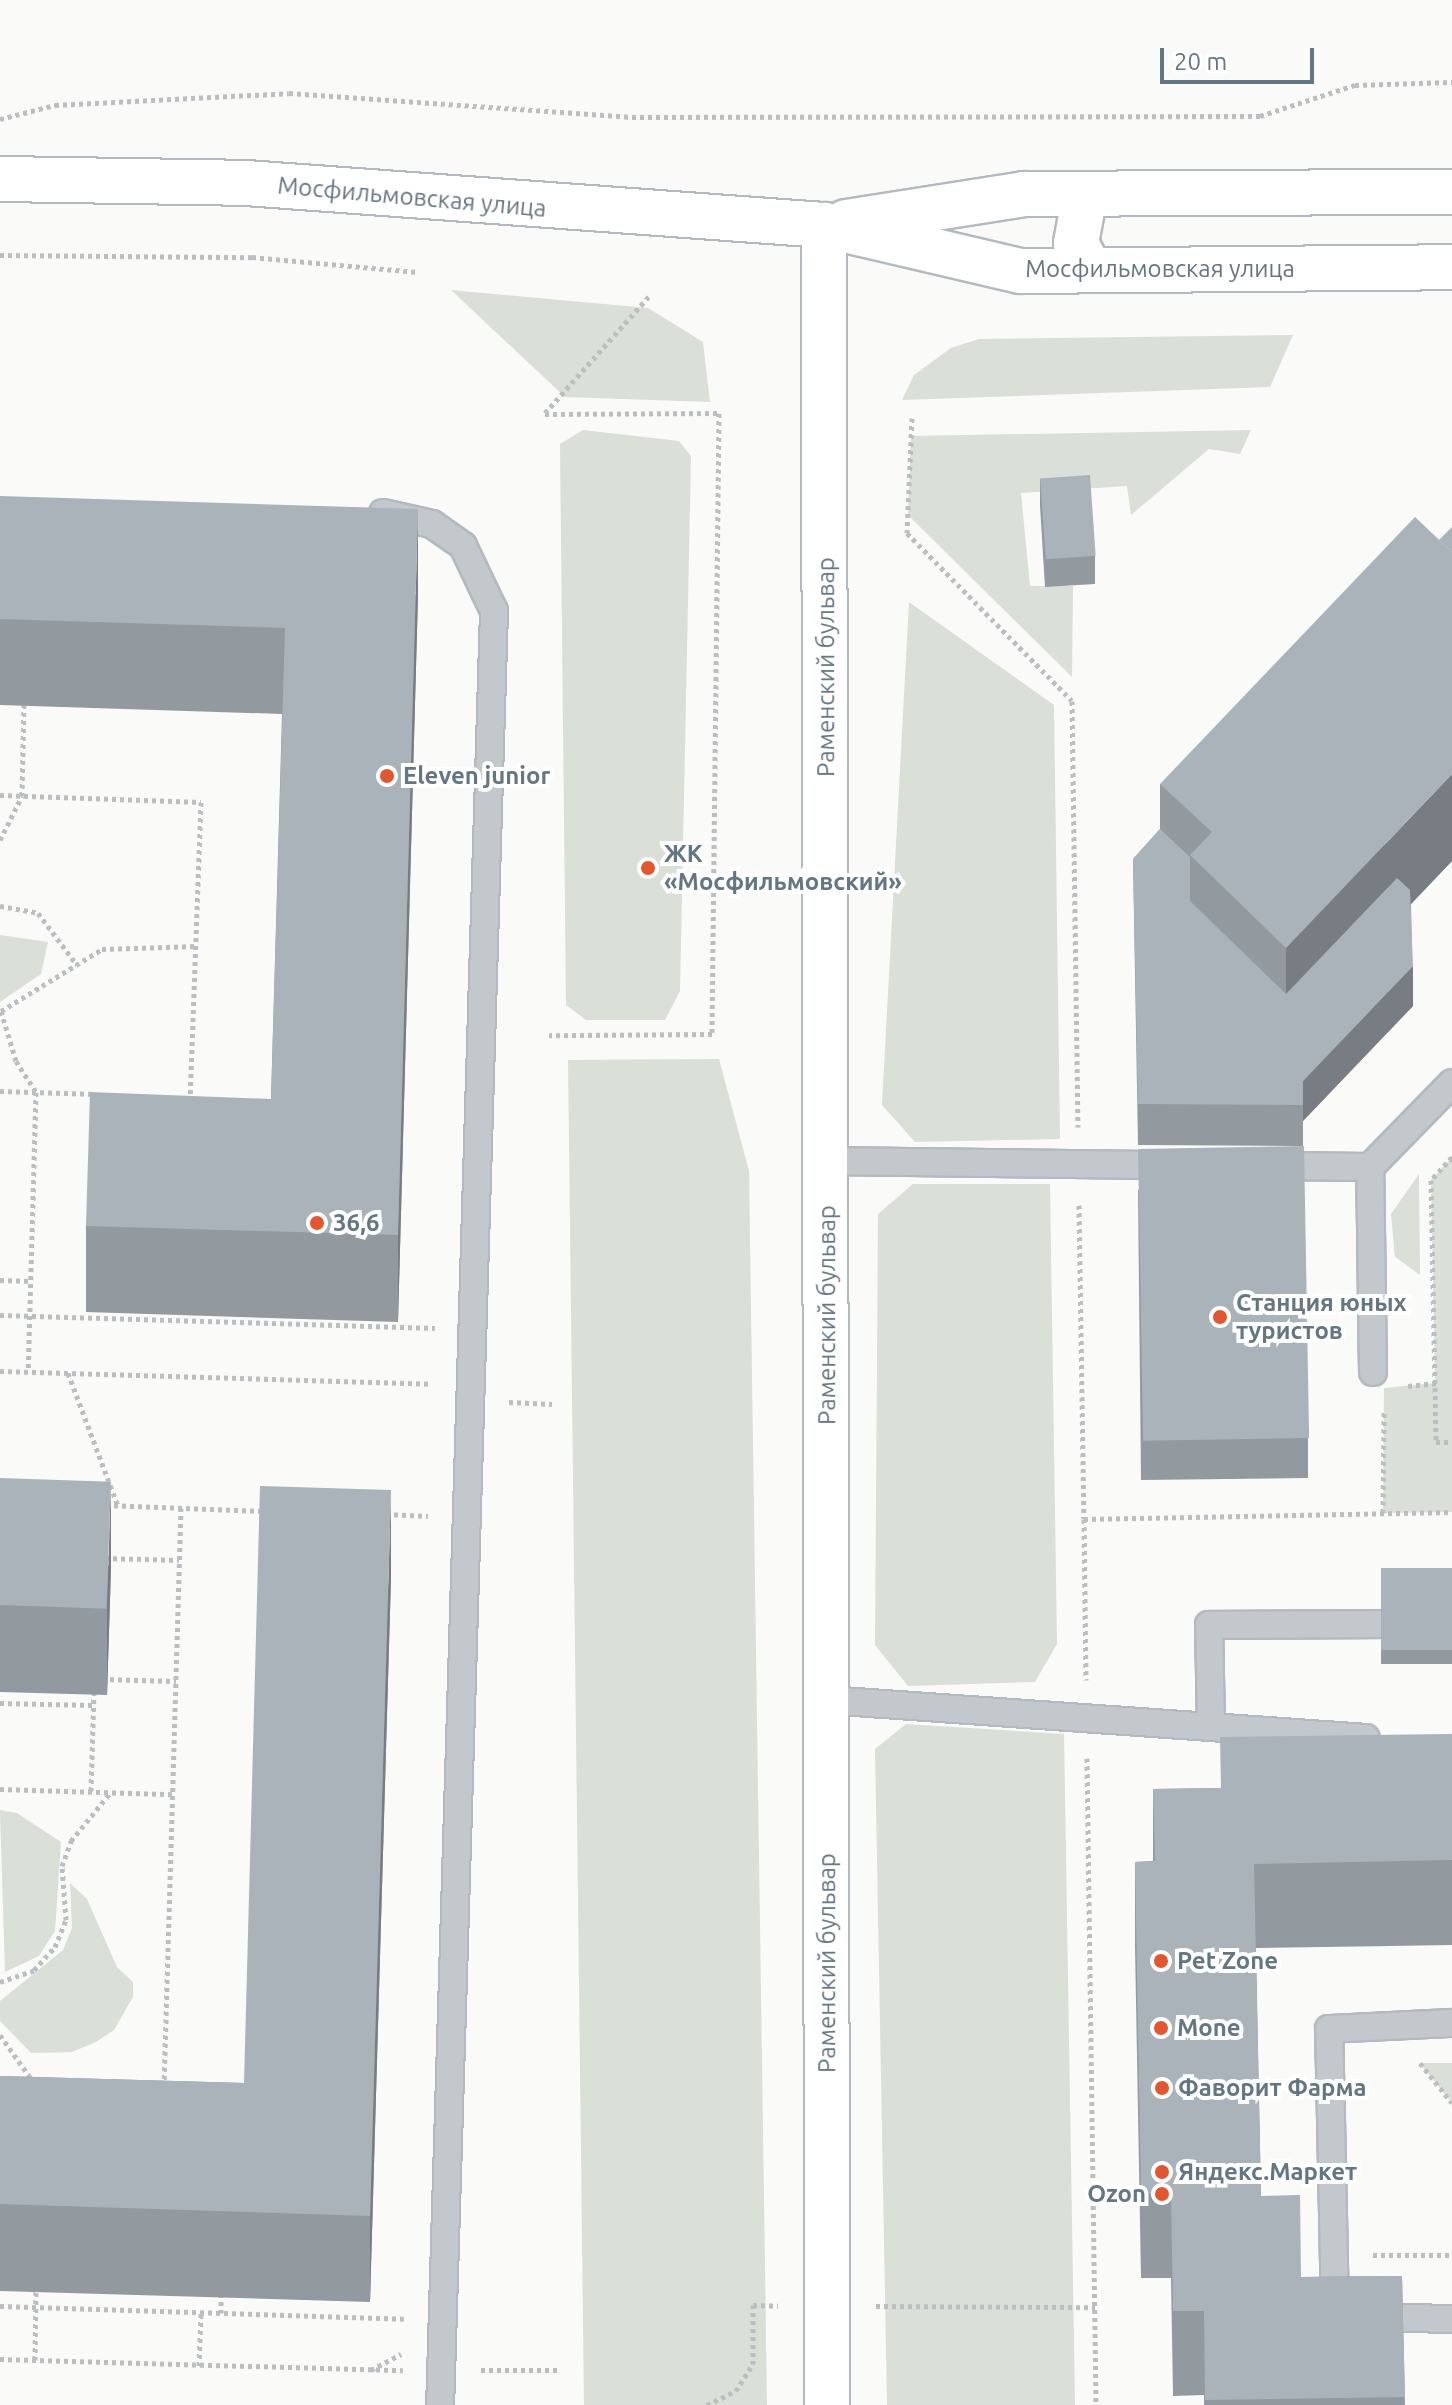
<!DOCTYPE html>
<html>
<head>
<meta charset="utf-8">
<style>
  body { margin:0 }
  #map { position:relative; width:1452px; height:2405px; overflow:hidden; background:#fafaf8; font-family:Ubuntu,sans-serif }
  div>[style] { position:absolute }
  .green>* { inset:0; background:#dadfd7 }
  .path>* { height:5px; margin-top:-2.5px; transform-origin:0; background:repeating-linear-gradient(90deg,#bbbfc2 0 4px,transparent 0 8px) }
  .roads { filter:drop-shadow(2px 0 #b3babf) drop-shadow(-2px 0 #b3babf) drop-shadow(0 2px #b3babf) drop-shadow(0 -2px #b3babf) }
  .lane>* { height:26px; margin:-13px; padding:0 13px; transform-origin:13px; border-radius:13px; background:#c3c8cc }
  .secondary>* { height:44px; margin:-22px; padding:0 22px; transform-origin:22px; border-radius:22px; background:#fff }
  .wall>* { inset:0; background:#929a9f; transform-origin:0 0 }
  .shaded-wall>* { inset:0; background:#777d82 }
  .building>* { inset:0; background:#aab3b9; transform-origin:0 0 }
  .dots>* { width:22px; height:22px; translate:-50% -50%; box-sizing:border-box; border:4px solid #fff; border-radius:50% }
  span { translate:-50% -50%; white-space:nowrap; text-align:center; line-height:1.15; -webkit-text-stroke:8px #fff; paint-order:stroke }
  .street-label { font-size:24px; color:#657683 }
  .poi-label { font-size:24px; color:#657683; font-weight:700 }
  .left { translate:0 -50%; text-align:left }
  .right { translate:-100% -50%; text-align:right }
  .scale { position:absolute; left:1160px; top:48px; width:154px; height:36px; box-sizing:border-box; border:4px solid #657683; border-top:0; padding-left:10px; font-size:24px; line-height:28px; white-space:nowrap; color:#657683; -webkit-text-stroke:6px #fff; paint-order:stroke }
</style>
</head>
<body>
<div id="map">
  <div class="green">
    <div style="clip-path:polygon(451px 290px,648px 308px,703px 342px,710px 402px,565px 397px)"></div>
    <div style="clip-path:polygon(1293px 335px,1270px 387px,902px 400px,914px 375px,951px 348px,979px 339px)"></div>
    <div style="clip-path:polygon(583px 430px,679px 441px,691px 456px,680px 991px,665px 1020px,586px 1020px,566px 1005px,560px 444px)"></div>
    <div style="clip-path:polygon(1251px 430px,1240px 454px,1209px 449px,1131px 515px,1127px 486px,1021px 493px,1030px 586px,1073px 586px,1072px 677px,908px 515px,911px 436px)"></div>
    <div style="clip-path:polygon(909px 602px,1054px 705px,1060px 1139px,915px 1142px,882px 1105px)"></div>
    <div style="clip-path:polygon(0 935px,48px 942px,41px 974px,0 1002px)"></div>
    <div style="clip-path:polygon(719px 1059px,749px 1171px,767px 2405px,584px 2405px,568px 1060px)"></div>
    <div style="clip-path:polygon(1452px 1157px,1452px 1512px,1383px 1513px,1384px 1388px,1435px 1383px,1431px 1180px)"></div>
    <div style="clip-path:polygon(1419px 1174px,1420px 1275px,1395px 1257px,1391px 1214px)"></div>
    <div style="clip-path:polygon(913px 1184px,1050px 1184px,1057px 1644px,1035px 1682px,908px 1686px,875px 1645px,878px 1214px)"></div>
    <div style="clip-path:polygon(906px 1724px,1064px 1734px,1075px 2405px,887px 2405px,875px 1749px)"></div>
    <div style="clip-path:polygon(0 1810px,17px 1813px,61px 1842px,55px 1931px,39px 1956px,5px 1972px)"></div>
    <div style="clip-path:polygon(70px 1883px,87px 1899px,117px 1967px,133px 1982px,133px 1997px,114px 2030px,96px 2042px,72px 2052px,31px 2053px,0 2021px,0 2001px,63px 1950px,72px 1928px)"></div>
    <div style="clip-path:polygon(1419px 2063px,1452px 2063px,1452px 2103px)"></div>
  </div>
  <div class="path">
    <div style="left:0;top:119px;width:57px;rotate:-14.3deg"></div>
    <div style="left:55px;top:105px;width:234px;rotate:-2.9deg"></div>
    <div style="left:289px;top:93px;width:344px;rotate:4deg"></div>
    <div style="left:632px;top:117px;width:628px;rotate:-0.09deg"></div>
    <div style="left:1260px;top:116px;width:100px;rotate:-18.1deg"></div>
    <div style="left:1355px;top:85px;width:97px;rotate:-1.8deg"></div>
    <div style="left:0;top:255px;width:252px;rotate:0.5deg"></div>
    <div style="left:252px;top:257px;width:166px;rotate:5.2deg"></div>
    <div style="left:545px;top:413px;width:159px;rotate:-48.3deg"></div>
    <div style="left:545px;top:414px;width:174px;rotate:-0.3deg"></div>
    <div style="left:719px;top:413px;width:621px;rotate:90.65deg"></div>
    <div style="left:712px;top:1034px;width:163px;rotate:179.6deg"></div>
    <div style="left:912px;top:418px;width:115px;rotate:92.5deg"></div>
    <div style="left:907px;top:533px;width:235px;rotate:45.5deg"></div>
    <div style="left:1072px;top:701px;width:426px;rotate:89.2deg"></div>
    <div style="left:0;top:795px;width:201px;rotate:2deg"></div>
    <div style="left:201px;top:802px;width:294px;rotate:92.1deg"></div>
    <div style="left:0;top:840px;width:49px;rotate:-63.4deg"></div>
    <div style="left:22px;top:796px;width:93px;rotate:-88.8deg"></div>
    <div style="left:0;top:906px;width:39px;rotate:10deg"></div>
    <div style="left:38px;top:913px;width:65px;rotate:53.1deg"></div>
    <div style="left:1px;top:1011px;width:52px;rotate:73.3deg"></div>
    <div style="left:16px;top:1061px;width:37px;rotate:57deg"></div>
    <div style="left:36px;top:1092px;width:279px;rotate:91.6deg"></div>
    <div style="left:1px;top:1011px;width:119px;rotate:-31.5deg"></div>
    <div style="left:102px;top:949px;width:95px;rotate:-1.8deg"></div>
    <div style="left:0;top:1091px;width:96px;rotate:1.8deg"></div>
    <div style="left:1452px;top:1157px;width:31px;rotate:132deg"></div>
    <div style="left:1431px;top:1180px;width:262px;rotate:88.9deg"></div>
    <div style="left:1436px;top:1442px;width:16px"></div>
    <div style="left:1079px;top:1205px;width:314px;rotate:89.1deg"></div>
    <div style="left:1084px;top:1519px;width:368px;rotate:-1.1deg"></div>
    <div style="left:0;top:1280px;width:31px;rotate:2deg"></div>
    <div style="left:0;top:1315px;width:435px;rotate:1.7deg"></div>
    <div style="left:0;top:1371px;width:431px;rotate:1.7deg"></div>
    <div style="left:68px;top:1373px;width:142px;rotate:69.4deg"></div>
    <div style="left:1408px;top:1386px;width:29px;rotate:-6deg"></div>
    <div style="left:509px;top:1402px;width:43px;rotate:2.7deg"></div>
    <div style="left:106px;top:1505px;width:158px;rotate:2.2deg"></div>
    <div style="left:1383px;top:1513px;width:103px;rotate:-89.4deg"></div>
    <div style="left:386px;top:1514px;width:42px;rotate:2.7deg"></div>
    <div style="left:1084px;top:1519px;width:161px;rotate:89.3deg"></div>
    <div style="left:105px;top:1558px;width:74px;rotate:1.5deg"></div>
    <div style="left:102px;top:1679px;width:74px;rotate:1.5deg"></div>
    <div style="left:0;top:1703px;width:93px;rotate:1.2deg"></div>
    <div style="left:1087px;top:1758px;width:647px;rotate:89.2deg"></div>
    <div style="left:0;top:1789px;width:173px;rotate:1.7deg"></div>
    <div style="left:91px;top:1791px;width:103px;rotate:-88.3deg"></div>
    <div style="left:0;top:1982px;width:36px;rotate:-19deg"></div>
    <div style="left:34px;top:1970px;width:31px;rotate:-48deg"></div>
    <div style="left:55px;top:1947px;width:29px;rotate:-68deg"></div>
    <div style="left:66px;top:1920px;width:54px;rotate:-94.2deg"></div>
    <div style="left:62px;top:1866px;width:27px;rotate:-70deg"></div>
    <div style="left:71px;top:1841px;width:63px;rotate:-50.8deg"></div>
    <div style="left:0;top:2035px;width:55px;rotate:54.6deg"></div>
    <div style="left:1420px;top:2063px;width:51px;rotate:51.3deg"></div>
    <div style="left:164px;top:2087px;width:579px;rotate:-88.32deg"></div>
    <div style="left:1373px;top:2255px;width:79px"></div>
    <div style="left:0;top:2306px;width:404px;rotate:1.8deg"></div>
    <div style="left:876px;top:2306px;width:219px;rotate:0.3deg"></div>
    <div style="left:221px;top:2313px;width:22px;rotate:-90deg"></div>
    <div style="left:0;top:2359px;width:403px;rotate:1.6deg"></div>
    <div style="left:35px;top:2360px;width:72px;rotate:-89.2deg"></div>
    <div style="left:199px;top:2366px;width:53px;rotate:-87.8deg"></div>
    <div style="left:371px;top:2370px;width:34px;rotate:-28deg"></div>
    <div style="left:481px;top:2370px;width:80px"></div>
    <div style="left:707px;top:2405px;width:32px;rotate:-26deg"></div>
    <div style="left:736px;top:2391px;width:32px;rotate:-58deg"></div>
    <div style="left:753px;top:2364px;width:59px;rotate:-90deg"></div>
    <div style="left:753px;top:2305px;width:25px;rotate:2deg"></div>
  </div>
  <div class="roads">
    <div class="lane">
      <div style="left:383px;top:513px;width:50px;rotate:12.7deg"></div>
      <div style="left:432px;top:524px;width:38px;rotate:35deg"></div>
      <div style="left:463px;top:546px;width:72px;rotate:64.5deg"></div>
      <div style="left:494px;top:611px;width:1795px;rotate:91.72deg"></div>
      <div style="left:827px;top:1161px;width:345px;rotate:0.7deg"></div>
      <div style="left:1271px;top:1166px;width:99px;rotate:0.6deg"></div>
      <div style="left:1373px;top:1372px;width:205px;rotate:-90.8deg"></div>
      <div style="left:1370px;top:1167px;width:117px;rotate:-45.7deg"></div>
      <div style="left:827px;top:1700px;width:540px;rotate:4.03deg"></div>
      <div style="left:1211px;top:1727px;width:102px;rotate:-91.1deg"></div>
      <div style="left:1209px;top:1625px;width:173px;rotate:-0.3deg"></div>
      <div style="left:1335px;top:2310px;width:281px;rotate:-91.2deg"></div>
      <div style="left:1329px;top:2029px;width:123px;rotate:-2.8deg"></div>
      <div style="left:1368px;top:2317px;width:84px;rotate:1.4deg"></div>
    </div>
    <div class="secondary">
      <div style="left:0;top:179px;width:246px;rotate:0.9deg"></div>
      <div style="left:246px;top:183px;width:580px;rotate:4.16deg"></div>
      <div style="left:824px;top:225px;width:201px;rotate:13.2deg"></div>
      <div style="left:1020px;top:271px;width:432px;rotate:-0.5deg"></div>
      <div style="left:1085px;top:194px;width:50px;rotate:100.4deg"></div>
      <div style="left:1076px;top:243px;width:30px;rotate:63deg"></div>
      <div style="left:846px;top:222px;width:180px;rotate:-8.9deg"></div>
      <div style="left:1024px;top:194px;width:428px;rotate:-0.3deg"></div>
      <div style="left:824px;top:225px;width:2180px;rotate:89.92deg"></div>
    </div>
  </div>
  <div class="wall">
    <div style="clip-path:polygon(1040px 478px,1095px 556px,1095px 584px,1045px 587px,1040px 506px)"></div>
    <div style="clip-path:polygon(0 496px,418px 595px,398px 1322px,86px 1312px,86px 1226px,271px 1099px,282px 714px,0 705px)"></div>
    <div style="clip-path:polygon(1160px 784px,1452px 861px,1411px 904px,1413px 1006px,1303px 1121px,1303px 1146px,1138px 1145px,1133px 859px,1160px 829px)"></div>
    <div style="clip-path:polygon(1138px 1189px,1308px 1438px,1308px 1478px,1141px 1480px)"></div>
    <div style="clip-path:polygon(0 1478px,111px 1568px,107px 1695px,0 1692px)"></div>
    <div style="left:1452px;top:1568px;width:96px;height:71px;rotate:90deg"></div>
    <div style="clip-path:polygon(391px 1577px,370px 2302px,0 2291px,0 2076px,244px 2083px)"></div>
    <div style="clip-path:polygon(1452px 1734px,1452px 1945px,1256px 1948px,1261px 2196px,1301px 2277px,1402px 2276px,1405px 2405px,1204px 2405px,1204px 2395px,1173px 2396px,1171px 2278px,1141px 2278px,1135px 1946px,1135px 1862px,1153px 1861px,1153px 1789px,1220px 1788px)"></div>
  </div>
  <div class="shaded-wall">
    <div style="clip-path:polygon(418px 509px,418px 595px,398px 1322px,398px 1235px)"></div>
    <div style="clip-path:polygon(1452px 774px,1452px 861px,1286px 1035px,1286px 948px)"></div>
    <div style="clip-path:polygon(1413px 966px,1413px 1006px,1303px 1121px,1303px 1081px)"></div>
    <div style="clip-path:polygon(111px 1482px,111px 1568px,107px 1695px,107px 1609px)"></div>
    <div style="clip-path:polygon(391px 1490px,391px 1577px,370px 2302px,370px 2216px)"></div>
  </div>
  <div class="building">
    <div style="left:1090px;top:475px;width:81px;height:50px;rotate:86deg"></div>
    <div style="clip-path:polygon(0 496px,418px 509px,398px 1235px,86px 1226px,90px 1092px,271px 1099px,285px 628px,0 619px)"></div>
    <div style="clip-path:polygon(1415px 517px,1452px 552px,1452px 774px,1286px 948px,1190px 855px,1212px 832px,1160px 784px)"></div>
    <div style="clip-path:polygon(1452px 527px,1452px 552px,1439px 540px)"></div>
    <div style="clip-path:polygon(1160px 829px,1190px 857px,1190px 901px,1286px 994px,1397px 878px,1410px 890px,1413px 966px,1303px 1081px,1303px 1105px,1138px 1104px,1133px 859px)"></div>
    <div style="left:1304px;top:1146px;width:292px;height:166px;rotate:89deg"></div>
    <div style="left:0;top:1478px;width:111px;height:127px;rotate:2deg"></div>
    <div style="clip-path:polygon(260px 1486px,391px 1490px,370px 2216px,0 2204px,0 2076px,244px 2083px)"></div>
    <div style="left:1452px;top:1568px;width:82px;height:71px;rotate:90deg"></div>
    <div style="clip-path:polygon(1452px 1734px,1452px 1860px,1254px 1864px,1261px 2196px,1300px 2195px,1301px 2277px,1402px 2276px,1405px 2397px,1205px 2400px,1204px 2311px,1173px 2311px,1171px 2193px,1141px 2194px,1135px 1862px,1155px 1861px,1153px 1789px,1221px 1788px,1220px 1737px)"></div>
  </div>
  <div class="dots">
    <div style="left:387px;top:776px;background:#e4572e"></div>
    <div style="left:648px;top:868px;background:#e4572e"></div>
    <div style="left:317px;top:1223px;background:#e4572e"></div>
    <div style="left:1220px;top:1317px;background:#e4572e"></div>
    <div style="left:1161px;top:1961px;background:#e4572e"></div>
    <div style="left:1161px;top:2028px;background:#e4572e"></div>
    <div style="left:1162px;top:2088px;background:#e4572e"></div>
    <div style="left:1162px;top:2172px;background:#e4572e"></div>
    <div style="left:1162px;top:2194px;background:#e4572e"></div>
  </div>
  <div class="street-label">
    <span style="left:412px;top:197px;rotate:5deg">Мосфильмовская улица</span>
    <span style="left:1160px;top:269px">Мосфильмовская улица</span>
    <span style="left:826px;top:667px;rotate:-90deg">Раменский бульвар</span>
    <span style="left:827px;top:1315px;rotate:-90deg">Раменский бульвар</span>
    <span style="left:827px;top:1963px;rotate:-90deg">Раменский бульвар</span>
  </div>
  <div class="poi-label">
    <span class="left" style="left:403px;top:776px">Eleven junior</span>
    <span class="left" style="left:664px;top:868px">ЖК<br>«Мосфильмовский»</span>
    <span class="left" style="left:333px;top:1223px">36,6</span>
    <span class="left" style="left:1236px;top:1317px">Станция юных<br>туристов</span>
    <span class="left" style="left:1177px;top:1961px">Pet Zone</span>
    <span class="left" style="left:1177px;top:2028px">Mone</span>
    <span class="left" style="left:1178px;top:2088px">Фаворит Фарма</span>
    <span class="left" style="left:1178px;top:2172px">Яндекс.Маркет</span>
    <span class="right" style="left:1146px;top:2194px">Ozon</span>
  </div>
  <div class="scale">20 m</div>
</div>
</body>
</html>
